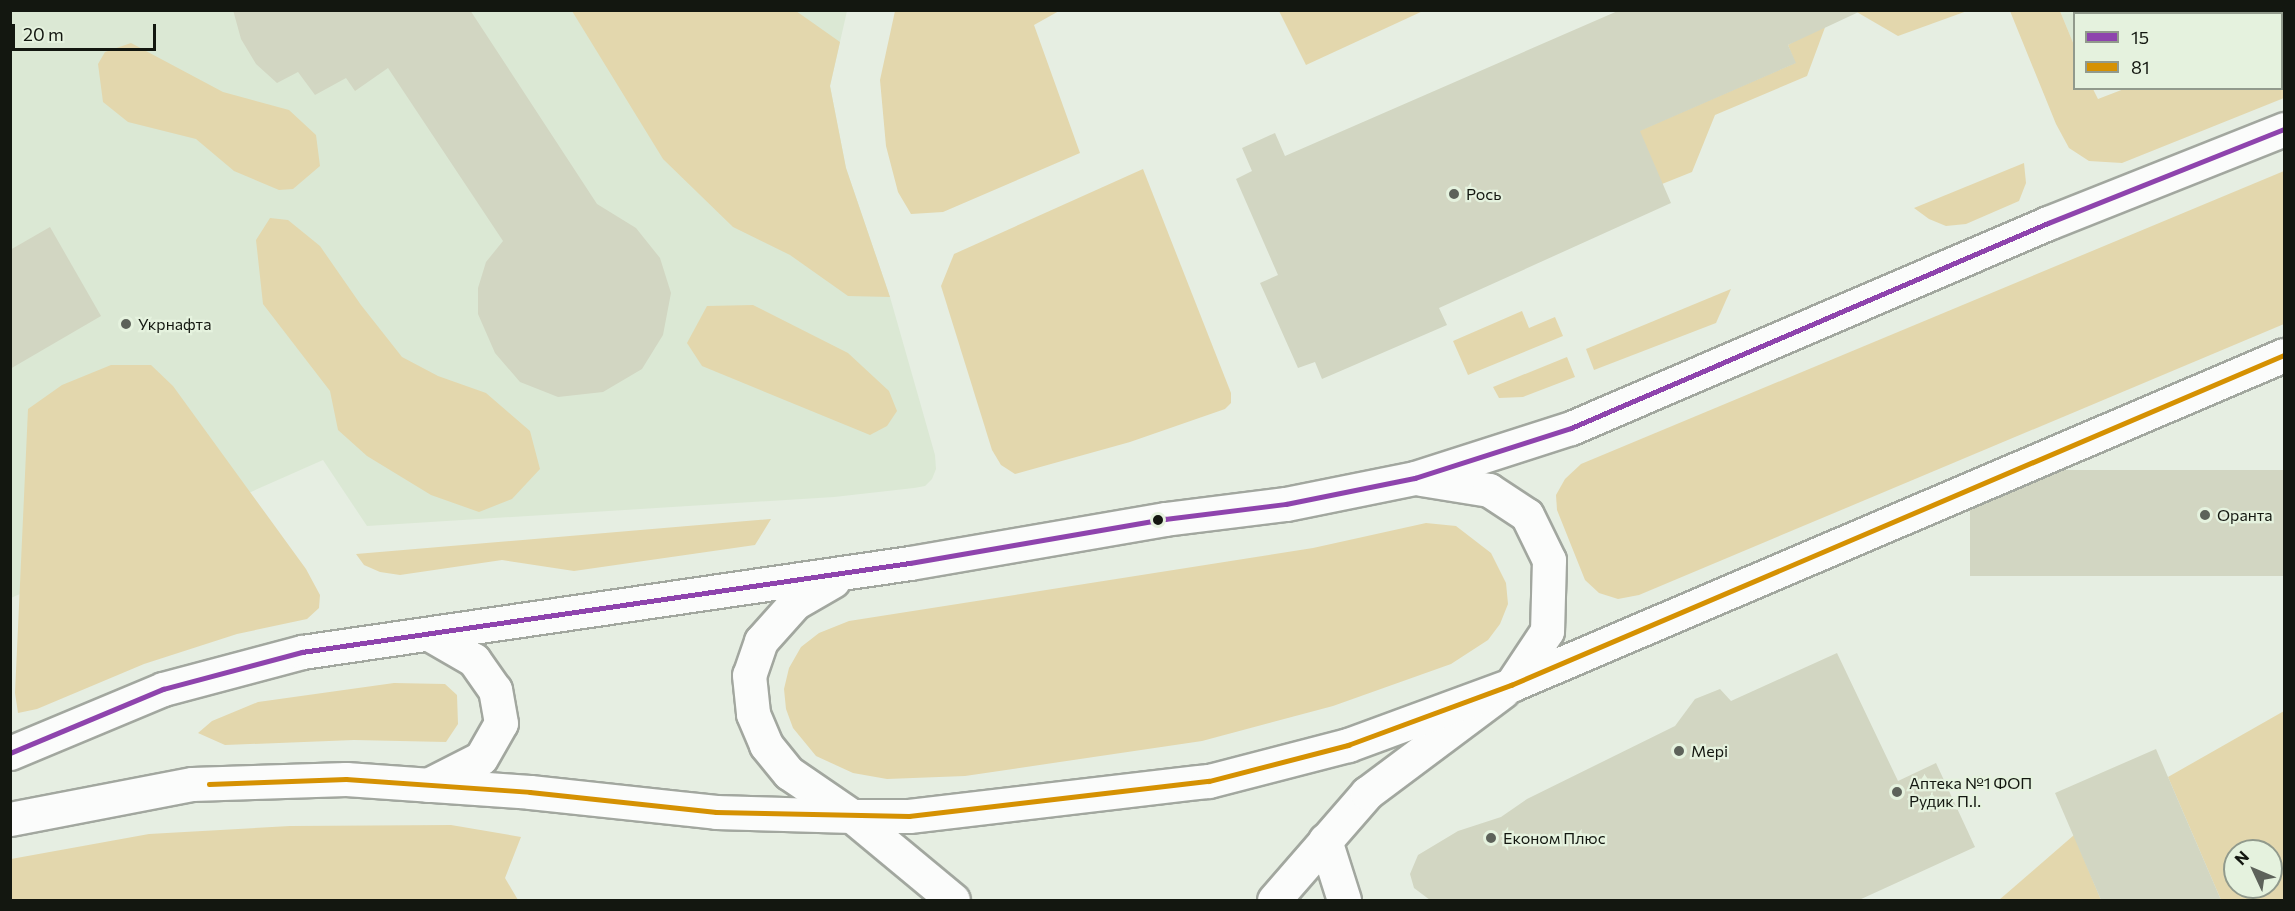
<!DOCTYPE html>
<html>
<head>
<meta charset="utf-8">
<style>
  body { margin:0 }
  #map { position:relative; width:2295px; height:911px; overflow:hidden; background:#e6eee2; font-family:Commissioner,sans-serif }
  div>[style] { position:absolute }
  .built>* { inset:0; background:#dbe8d4 }
  .green>* { inset:0; background:#e3d7ad }
  .building>* { inset:0; background:#d2d6c2; transform-origin:0 0 }
  .roads { filter:drop-shadow(2px 0 #a2a79f) drop-shadow(-2px 0 #a2a79f) drop-shadow(0 2px #a2a79f) drop-shadow(0 -2px #a2a79f) }
  .minor>* { height:33px; margin:-16.5px; padding:0 16.5px; transform-origin:16.5px; border-radius:16.5px; background:#fbfcfb }
  .secondary>* { height:33px; margin:-16.5px; padding:0 16.5px; transform-origin:16.5px; border-radius:16.5px; background:#fbfcfb }
  .bus-1>* { height:4.5px; margin:-2.25px; padding:0 2.25px; transform-origin:2.25px; border-radius:2.25px; background:#8e44ad }
  .bus-2>* { height:4.5px; margin:-2.25px; padding:0 2.25px; transform-origin:2.25px; border-radius:2.25px; background:#d59102 }
  .dots>* { width:16px; height:16px; translate:-50% -50%; box-sizing:border-box; border:3px solid #e5f2de; border-radius:50% }
  span { translate:-50% -50%; white-space:nowrap; text-align:center; line-height:1.15; -webkit-text-stroke:4.5px #e5f2de; paint-order:stroke }
  .poi-label { font-size:16px; color:#131710 }
  .left { translate:0 -50%; text-align:left }
  .frame { position:absolute; inset:0; border:12px solid #131710; pointer-events:none }
  .legend { position:absolute; left:2073px; top:12px; width:210px; height:78px; box-sizing:border-box; background:#e5f2de; border:2px solid #919a8c; margin:0; padding:8px 10px; list-style:none; font-size:18px; color:#131710 }
  .legend li { display:flex; align-items:center; gap:12px; height:30px }
  .legend b { width:30px; border:2px solid #919a8c }
  .north { position:absolute; left:2223px; top:839px; width:60px; height:60px; box-sizing:border-box; background:#e5f2de; border:2px solid #919a8c; border-radius:50%; rotate:314deg; font-size:16px; font-weight:700; line-height:24px; text-align:center; color:#131710 }
  .north::after { content:''; display:block; margin:auto; width:21px; height:27px; background:#5d625a; clip-path:polygon(50% 0,100% 100%,50% 72%,0 100%) }
  .scale { position:absolute; left:12px; top:24px; width:144px; height:27px; box-sizing:border-box; border:3px solid #131710; border-top:0; padding-left:8px; font-size:18px; line-height:21px; white-space:nowrap; color:#131710; -webkit-text-stroke:4px #e5f2de; paint-order:stroke }
</style>
</head>
<body>
<div id="map">
  <div class="built">
    <div style="clip-path:polygon(11px 11px,847px 11px,830px 86px,846px 168px,890px 297px,935px 455px,936px 469px,932px 479px,925px 486px,914px 488px,834px 497px,367px 526px,323px 460px,11px 598px)"></div>
    <div style="clip-path:polygon(2060px 11px,2284px 11px,2284px 22px,2282px 23px,2282px 14px,2074px 14px,2074px 45px)"></div>
  </div>
  <div class="green">
    <div style="clip-path:polygon(572px 11px,796px 11px,840px 42px,830px 86px,846px 168px,890px 297px,848px 296px,790px 255px,733px 227px,663px 159px)"></div>
    <div style="clip-path:polygon(895px 11px,1059px 11px,1034px 25px,1080px 153px,943px 212px,911px 214px,898px 192px,886px 146px,880px 80px)"></div>
    <div style="clip-path:polygon(1279px 11px,1423px 11px,1306px 65px)"></div>
    <div style="clip-path:polygon(1855px 11px,1967px 11px,1898px 36px)"></div>
    <div style="clip-path:polygon(2010px 11px,2060px 11px,2074px 45px,2074px 88px,2093px 89px,2098px 99px,2124px 89px,2282px 88px,2282px 23px,2284px 22px,2284px 98px,2122px 163px,2089px 161px,2069px 148px,2056px 124px)"></div>
    <div style="clip-path:polygon(1827px 22px,1807px 76px,1715px 115px,1692px 172px,1662px 184px,1588px 153px,1795px 63px,1788px 45px)"></div>
    <div style="clip-path:polygon(131px 43px,223px 92px,289px 110px,316px 135px,320px 166px,293px 189px,279px 190px,234px 171px,196px 139px,128px 122px,103px 102px,98px 64px,105px 52px)"></div>
    <div style="clip-path:polygon(2024px 163px,2026px 183px,2019px 201px,1966px 224px,1946px 226px,1929px 219px,1914px 208px)"></div>
    <div style="clip-path:polygon(1143px 169px,1231px 393px,1231px 403px,1225px 409px,1130px 442px,1015px 474px,1001px 465px,992px 450px,941px 286px,954px 254px)"></div>
    <div style="clip-path:polygon(2284px 171px,2284px 324px,1639px 595px,1618px 599px,1599px 593px,1585px 580px,1557px 510px,1556px 495px,1565px 479px,1581px 464px)"></div>
    <div style="clip-path:polygon(270px 218px,288px 220px,320px 246px,361px 305px,402px 357px,438px 376px,486px 393px,530px 431px,540px 469px,512px 499px,479px 512px,431px 495px,367px 456px,338px 430px,330px 391px,263px 304px,256px 240px)"></div>
    <div style="clip-path:polygon(1731px 289px,1716px 323px,1594px 370px,1586px 349px)"></div>
    <div style="clip-path:polygon(753px 305px,848px 353px,889px 391px,897px 411px,887px 426px,870px 435px,702px 366px,687px 343px,707px 306px)"></div>
    <div style="clip-path:polygon(1522px 311px,1529px 328px,1555px 317px,1563px 336px,1468px 375px,1453px 341px)"></div>
    <div style="clip-path:polygon(1567px 357px,1575px 377px,1523px 397px,1499px 398px,1493px 387px)"></div>
    <div style="clip-path:polygon(111px 365px,151px 365px,173px 386px,306px 569px,320px 595px,319px 608px,307px 619px,237px 634px,144px 664px,37px 709px,18px 713px,15px 693px,28px 409px,62px 385px)"></div>
    <div style="clip-path:polygon(771px 519px,755px 545px,574px 571px,502px 560px,400px 575px,380px 572px,364px 565px,356px 554px)"></div>
    <div style="clip-path:polygon(1426px 523px,1456px 526px,1491px 553px,1506px 583px,1508px 604px,1500px 624px,1488px 640px,1451px 664px,1333px 706px,1202px 741px,965px 776px,887px 779px,853px 773px,816px 756px,793px 728px,786px 709px,784px 689px,789px 668px,801px 647px,819px 633px,849px 621px,1313px 548px)"></div>
    <div style="clip-path:polygon(394px 683px,445px 684px,457px 695px,458px 724px,446px 742px,354px 740px,225px 745px,198px 733px,212px 721px,258px 702px)"></div>
    <div style="clip-path:polygon(evenodd,2284px 711px,2284px 900px,2221px 900px,2168px 777px,2284px 711px,2235px 851px,2271px 851px,2271px 887px,2235px 887px,2235px 851px)"></div>
    <div style="clip-path:polygon(451px 825px,521px 837px,505px 878px,518px 900px,11px 900px,11px 859px,149px 834px,290px 826px)"></div>
    <div style="clip-path:polygon(2074px 835px,2101px 900px,1999px 900px)"></div>
  </div>
  <div class="building">
    <div style="clip-path:polygon(233px 10px,470px 10px,597px 204px,636px 228px,660px 258px,671px 293px,663px 335px,642px 369px,603px 392px,558px 397px,520px 382px,495px 353px,478px 314px,478px 288px,486px 262px,503px 241px,388px 68px,355px 91px,346px 78px,315px 95px,298px 72px,277px 83px,256px 64px,241px 39px)"></div>
    <div style="clip-path:polygon(1620px 10px,1863px 10px,1788px 45px,1796px 63px,1640px 131px,1671px 203px,1439px 308px,1447px 325px,1322px 379px,1315px 362px,1298px 368px,1260px 283px,1278px 275px,1236px 179px,1252px 171px,1242px 148px,1275px 133px,1285px 156px)"></div>
    <div style="clip-path:polygon(50px 227px,101px 316px,10px 369px,10px 250px)"></div>
    <div style="left:2284px;top:470px;width:106px;height:314px;rotate:90deg"></div>
    <div style="clip-path:polygon(1837px 653px,1898px 781px,1936px 763px,1975px 847px,1859px 900px,1430px 900px,1414px 888px,1410px 874px,1418px 855px,1458px 831px,1501px 817px,1527px 799px,1675px 726px,1695px 699px,1720px 689px,1731px 701px)"></div>
    <div style="clip-path:polygon(2156px 749px,2168px 777px,2221px 900px,2101px 900px,2055px 793px)"></div>
  </div>
  <div class="roads">
    <div class="minor">
      <div style="left:852px;top:816px;width:131px;rotate:39.7deg"></div>
      <div style="left:1325px;top:840px;width:63px;rotate:72.4deg"></div>
      <div style="left:1274px;top:900px;width:142px;rotate:-49deg"></div>
      <div style="left:1367px;top:793px;width:169px;rotate:-36.8deg"></div>
    </div>
    <div class="secondary">
      <div style="left:1421px;top:479px;width:69px;rotate:9.2deg"></div>
      <div style="left:1489px;top:490px;width:45px;rotate:33.3deg"></div>
      <div style="left:1527px;top:515px;width:50px;rotate:63.9deg"></div>
      <div style="left:1549px;top:560px;width:71px;rotate:91.6deg"></div>
      <div style="left:1547px;top:631px;width:65px;rotate:123.7deg"></div>
      <div style="left:833px;top:581px;width:44px;rotate:149.9deg"></div>
      <div style="left:795px;top:603px;width:51px;rotate:131.8deg"></div>
      <div style="left:761px;top:641px;width:36px;rotate:109deg"></div>
      <div style="left:749px;top:675px;width:39px;rotate:84deg"></div>
      <div style="left:753px;top:714px;width:34px;rotate:67deg"></div>
      <div style="left:766px;top:745px;width:36px;rotate:51deg"></div>
      <div style="left:789px;top:773px;width:76px;rotate:34.3deg"></div>
      <div style="left:10px;top:753px;width:166px;rotate:-22.7deg"></div>
      <div style="left:163px;top:689px;width:144px;rotate:-14.9deg"></div>
      <div style="left:302px;top:652px;width:614px;rotate:-8.33deg"></div>
      <div style="left:910px;top:563px;width:259px;rotate:-9.8deg"></div>
      <div style="left:1165px;top:519px;width:122px;rotate:-7.1deg"></div>
      <div style="left:1286px;top:504px;width:132px;rotate:-11.4deg"></div>
      <div style="left:1415px;top:478px;width:164px;rotate:-17.8deg"></div>
      <div style="left:1571px;top:428px;width:519px;rotate:-23.26deg"></div>
      <div style="left:2048px;top:223px;width:254px;rotate:-21.7deg"></div>
      <div style="left:428px;top:785px;width:59px;rotate:-27deg"></div>
      <div style="left:481px;top:758px;width:40px;rotate:-60.3deg"></div>
      <div style="left:501px;top:723px;width:34px;rotate:-100deg"></div>
      <div style="left:495px;top:690px;width:37px;rotate:-125deg"></div>
      <div style="left:474px;top:660px;width:52px;rotate:-150deg"></div>
      <div style="left:10px;top:819px;width:185px;rotate:-10.9deg"></div>
      <div style="left:192px;top:784px;width:154px;rotate:-1.9deg"></div>
      <div style="left:346px;top:779px;width:184px;rotate:4deg"></div>
      <div style="left:530px;top:792px;width:187px;rotate:6.1deg"></div>
      <div style="left:716px;top:812px;width:136px;rotate:1.7deg"></div>
      <div style="left:852px;top:816px;width:57px"></div>
      <div style="left:909px;top:816px;width:302px;rotate:-6.7deg"></div>
      <div style="left:1209px;top:781px;width:144px;rotate:-14.5deg"></div>
      <div style="left:1348px;top:745px;width:174px;rotate:-20.2deg"></div>
      <div style="left:1511px;top:685px;width:840px;rotate:-23.12deg"></div>
    </div>
  </div>
  <div class="bus-1">
    <div style="left:10px;top:753px;width:166px;rotate:-22.7deg"></div>
    <div style="left:163px;top:689px;width:144px;rotate:-14.9deg"></div>
    <div style="left:302px;top:652px;width:614px;rotate:-8.33deg"></div>
    <div style="left:910px;top:563px;width:259px;rotate:-9.8deg"></div>
    <div style="left:1165px;top:519px;width:122px;rotate:-7.1deg"></div>
    <div style="left:1286px;top:504px;width:132px;rotate:-11.4deg"></div>
    <div style="left:1415px;top:478px;width:164px;rotate:-17.8deg"></div>
    <div style="left:1571px;top:428px;width:519px;rotate:-23.26deg"></div>
    <div style="left:2048px;top:223px;width:254px;rotate:-21.7deg"></div>
  </div>
  <div class="bus-2">
    <div style="left:209px;top:784px;width:137px;rotate:-2.1deg"></div>
    <div style="left:346px;top:779px;width:184px;rotate:4deg"></div>
    <div style="left:530px;top:792px;width:187px;rotate:6.1deg"></div>
    <div style="left:716px;top:812px;width:193px;rotate:1.2deg"></div>
    <div style="left:909px;top:816px;width:302px;rotate:-6.7deg"></div>
    <div style="left:1209px;top:781px;width:144px;rotate:-14.5deg"></div>
    <div style="left:1348px;top:745px;width:174px;rotate:-20.2deg"></div>
    <div style="left:1511px;top:685px;width:840px;rotate:-23.12deg"></div>
  </div>
  <div class="dots">
    <div style="left:1454px;top:194px;background:#5d625a"></div>
    <div style="left:126px;top:324px;background:#5d625a"></div>
    <div style="left:2205px;top:515px;background:#5d625a"></div>
    <div style="left:1158px;top:520px;background:#131710"></div>
    <div style="left:1679px;top:751px;background:#5d625a"></div>
    <div style="left:1897px;top:792px;background:#5d625a"></div>
    <div style="left:1491px;top:838px;background:#5d625a"></div>
  </div>
  <div class="poi-label">
    <span class="left" style="left:1466px;top:194px">Рось</span>
    <span class="left" style="left:138px;top:324px">Укрнафта</span>
    <span class="left" style="left:2217px;top:515px">Оранта</span>
    <span class="left" style="left:1691px;top:751px">Мері</span>
    <span class="left" style="left:1909px;top:792px">Аптека №1 ФОП<br>Рудик П.І.</span>
    <span class="left" style="left:1503px;top:838px">Економ Плюс</span>
  </div>
  <div class="frame"></div>
  <ul class="legend">
  <li><b style="height:8px;background:#8e44ad"></b>15</li>
  <li><b style="height:8px;background:#d59102"></b>81</li>
  </ul>
  <div class="north">N</div>
  <div class="scale">20 m</div>
</div>
</body>
</html>
